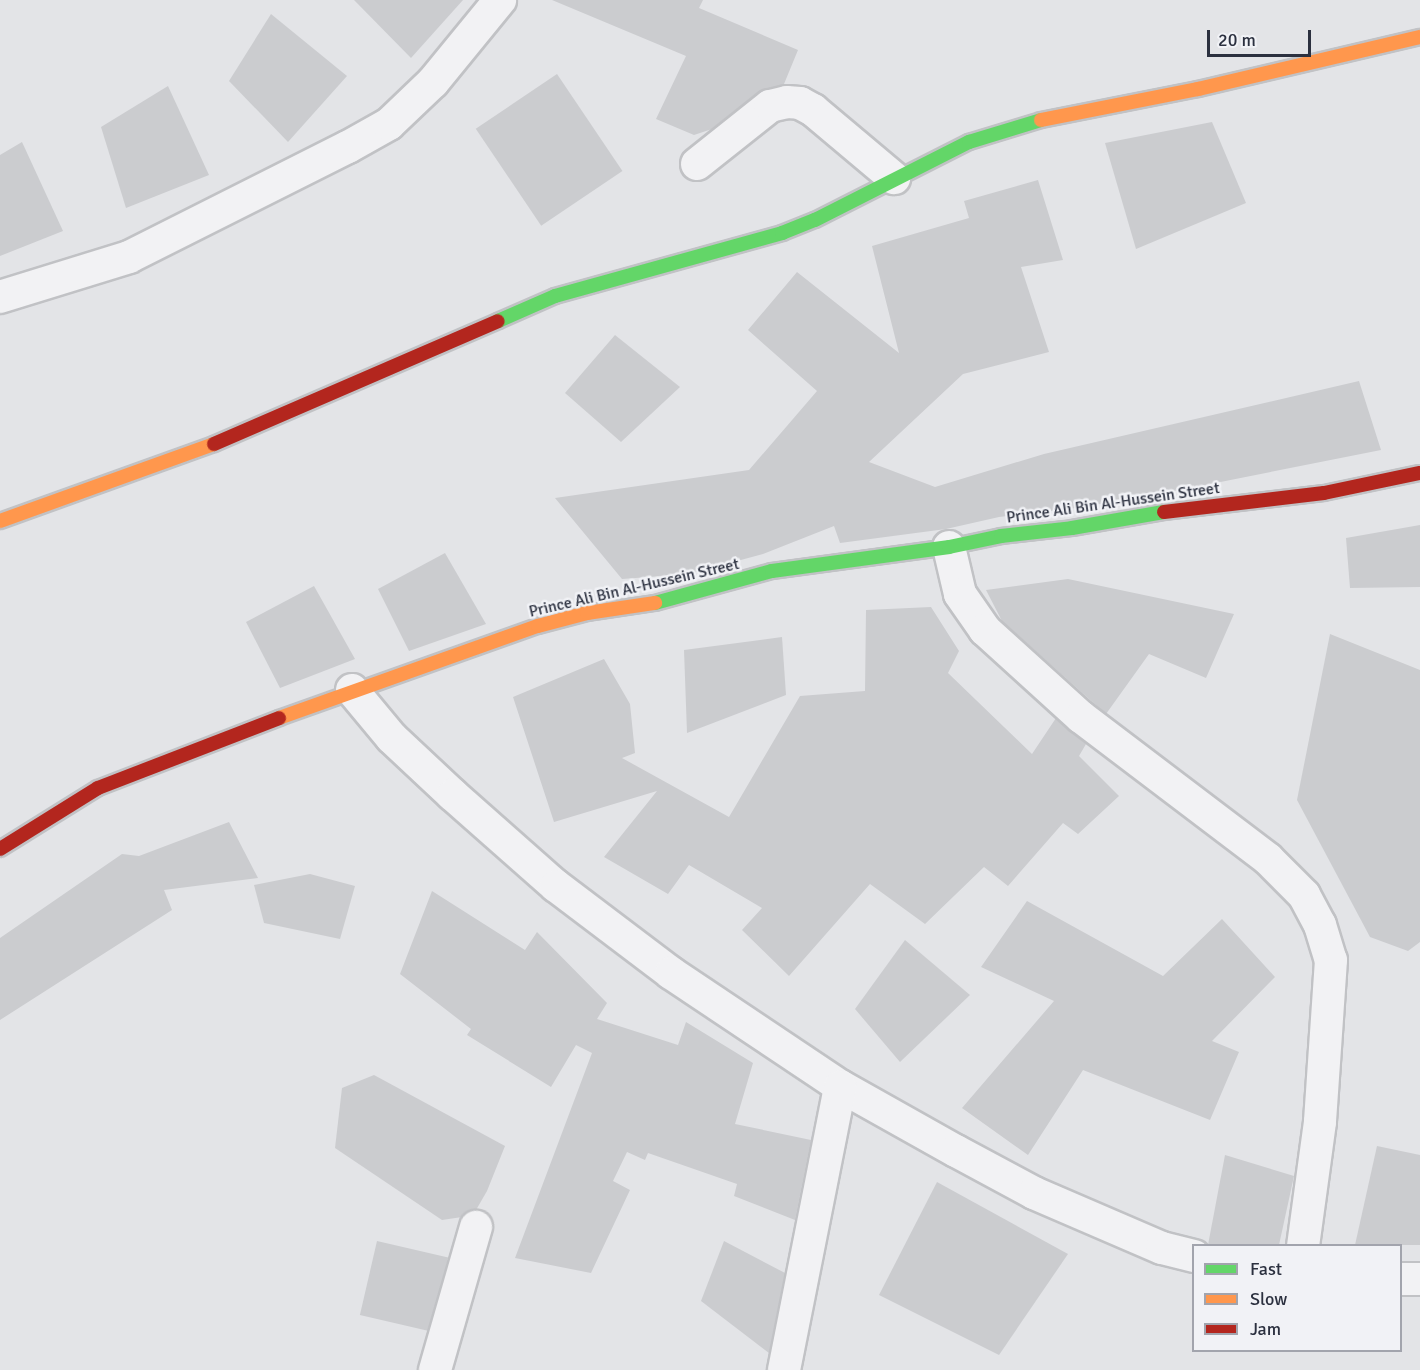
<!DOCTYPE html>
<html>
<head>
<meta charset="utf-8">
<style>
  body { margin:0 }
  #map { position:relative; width:1420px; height:1370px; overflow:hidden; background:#e3e4e7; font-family:Signika,sans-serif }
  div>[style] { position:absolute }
  .building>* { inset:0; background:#cbcccf; transform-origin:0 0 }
  .roads { filter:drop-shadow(2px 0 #c1c2c5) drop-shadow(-2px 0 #c1c2c5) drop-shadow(0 2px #c1c2c5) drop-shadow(0 -2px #c1c2c5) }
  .street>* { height:32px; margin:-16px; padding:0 16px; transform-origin:16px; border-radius:16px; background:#f2f2f4 }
  .fast>* { height:14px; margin:-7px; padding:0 7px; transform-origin:7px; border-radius:7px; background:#63d668 }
  .slow>* { height:14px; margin:-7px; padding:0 7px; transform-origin:7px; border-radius:7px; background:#ff974d }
  .jam>* { height:14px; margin:-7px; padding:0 7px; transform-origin:7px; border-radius:7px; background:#b3261e }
  span { translate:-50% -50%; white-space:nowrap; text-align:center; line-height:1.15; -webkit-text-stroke:5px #f1f2f6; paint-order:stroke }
  .street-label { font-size:16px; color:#2b303f }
  .legend { position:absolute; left:1192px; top:1244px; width:210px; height:108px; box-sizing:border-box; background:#f1f2f6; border:2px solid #a2a4ad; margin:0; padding:8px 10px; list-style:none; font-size:18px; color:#2b303f }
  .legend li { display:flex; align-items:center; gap:12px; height:30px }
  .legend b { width:30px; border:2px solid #a2a4ad }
  .scale { position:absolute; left:1207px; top:30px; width:104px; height:27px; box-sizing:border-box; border:3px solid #2b303f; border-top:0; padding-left:8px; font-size:18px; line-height:21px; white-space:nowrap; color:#2b303f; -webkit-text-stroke:4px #f1f2f6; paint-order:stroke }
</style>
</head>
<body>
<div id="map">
  <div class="building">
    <div style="clip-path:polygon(354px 0,463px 0,411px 58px)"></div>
    <div style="clip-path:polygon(552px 0,703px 0,699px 8px,798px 50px,784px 84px,759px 92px,712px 129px,694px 135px,656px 119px,686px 56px)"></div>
    <div style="clip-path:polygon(271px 14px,347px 76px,288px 142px,229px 81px)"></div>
    <div style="left:557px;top:74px;width:117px;height:98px;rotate:56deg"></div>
    <div style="clip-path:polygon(168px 86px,209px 175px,126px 208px,101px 127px)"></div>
    <div style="clip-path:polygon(1212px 122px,1246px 203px,1136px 249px,1105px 143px)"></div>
    <div style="clip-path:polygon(22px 142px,63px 231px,0 256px,0 155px)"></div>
    <div style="clip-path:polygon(1038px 180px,1063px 260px,1021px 267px,1049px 352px,963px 374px,869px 462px,935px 487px,1044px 454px,1359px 381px,1381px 450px,1150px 496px,1069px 509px,999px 517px,946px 529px,840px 543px,834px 526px,763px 554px,689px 574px,622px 579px,555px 498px,749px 470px,817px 391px,748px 330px,797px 272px,899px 353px,872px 246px,969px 218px,964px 201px)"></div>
    <div style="clip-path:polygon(615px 335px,680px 387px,621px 442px,565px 393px)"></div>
    <div style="clip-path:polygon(1420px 525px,1420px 587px,1350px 588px,1346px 538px)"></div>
    <div style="clip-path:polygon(445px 553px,486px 624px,409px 651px,378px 589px)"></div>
    <div style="clip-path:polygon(1068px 579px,1234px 614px,1206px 678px,1149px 654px,1106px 714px,1002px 621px,986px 590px)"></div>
    <div style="clip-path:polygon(314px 586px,355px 659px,280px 688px,246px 622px)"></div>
    <div style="clip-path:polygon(931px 607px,959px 651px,948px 673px,1032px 754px,1056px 718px,1086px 744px,1079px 756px,1119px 796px,1078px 834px,1063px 823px,1008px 886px,984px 867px,925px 924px,870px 884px,789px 976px,742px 930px,762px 908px,689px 865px,668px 894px,604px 857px,657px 791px,554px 822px,513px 697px,604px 659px,630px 704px,635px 753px,622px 758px,729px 817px,800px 696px,865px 691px,866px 610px)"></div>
    <div style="clip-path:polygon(1330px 634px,1420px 670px,1420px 942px,1408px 951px,1370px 937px,1297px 800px)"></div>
    <div style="clip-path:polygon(782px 637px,786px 695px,687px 733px,684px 650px)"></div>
    <div style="clip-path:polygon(229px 822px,258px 878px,164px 890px,172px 910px,0 1020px,0 938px,122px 854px,139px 856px)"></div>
    <div style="clip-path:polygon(310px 874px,355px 886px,340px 939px,264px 923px,254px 885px)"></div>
    <div style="clip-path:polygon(432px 891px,525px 950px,537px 932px,607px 1003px,597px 1019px,678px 1045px,686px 1022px,753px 1063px,735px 1124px,811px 1140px,795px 1220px,734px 1196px,737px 1184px,648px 1153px,645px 1160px,627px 1152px,613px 1181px,630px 1190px,591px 1273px,515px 1258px,592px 1053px,576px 1045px,551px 1087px,467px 1035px,471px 1029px,400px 974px)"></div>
    <div style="clip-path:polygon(1027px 901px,1163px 976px,1222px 919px,1275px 977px,1212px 1041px,1239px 1052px,1210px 1120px,1083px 1070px,1028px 1155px,962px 1108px,1054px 1001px,981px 967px)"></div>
    <div style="clip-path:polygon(905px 940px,970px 995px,900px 1062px,855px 1009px)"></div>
    <div style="clip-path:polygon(374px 1075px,505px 1146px,487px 1191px,476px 1210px,462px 1217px,442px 1220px,335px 1148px,342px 1088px)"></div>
    <div style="clip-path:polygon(1377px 1146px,1420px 1155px,1420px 1245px,1355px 1245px)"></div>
    <div style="clip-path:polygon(1225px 1155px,1294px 1176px,1279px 1245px,1208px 1245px)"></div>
    <div style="clip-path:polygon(937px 1182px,1068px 1254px,999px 1355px,879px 1295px)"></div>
    <div style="left:377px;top:1241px;width:73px;height:76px;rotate:13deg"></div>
    <div style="clip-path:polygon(724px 1241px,785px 1273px,769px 1353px,701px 1301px)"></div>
  </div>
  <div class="roads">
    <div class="street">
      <div style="left:697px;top:164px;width:93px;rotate:-38.5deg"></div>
      <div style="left:770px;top:106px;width:17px;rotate:-13deg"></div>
      <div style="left:787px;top:102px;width:13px;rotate:4deg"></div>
      <div style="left:800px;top:103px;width:15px;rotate:28deg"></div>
      <div style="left:813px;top:110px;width:106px;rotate:40deg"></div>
      <div style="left:0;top:297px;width:135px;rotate:-17.2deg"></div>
      <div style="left:129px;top:257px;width:245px;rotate:-26.7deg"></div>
      <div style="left:348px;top:147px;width:47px;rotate:-29.3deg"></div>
      <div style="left:389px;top:124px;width:61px;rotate:-43.7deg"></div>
      <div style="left:433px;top:82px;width:106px;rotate:-50.7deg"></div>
      <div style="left:949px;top:547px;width:48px;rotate:76.8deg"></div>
      <div style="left:960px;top:594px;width:44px;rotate:55.2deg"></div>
      <div style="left:985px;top:630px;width:130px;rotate:42.2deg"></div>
      <div style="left:1081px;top:717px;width:235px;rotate:37.2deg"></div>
      <div style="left:1268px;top:859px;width:51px;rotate:45deg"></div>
      <div style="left:1304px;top:895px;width:34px;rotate:62deg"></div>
      <div style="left:1320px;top:925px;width:37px;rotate:73deg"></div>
      <div style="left:1331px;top:960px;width:162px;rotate:93.9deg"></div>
      <div style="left:1320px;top:1122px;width:125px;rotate:97.8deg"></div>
      <div style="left:352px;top:690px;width:62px;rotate:50.2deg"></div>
      <div style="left:392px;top:738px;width:83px;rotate:43.1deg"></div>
      <div style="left:453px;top:795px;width:137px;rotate:41.5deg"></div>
      <div style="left:556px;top:886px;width:144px;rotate:37.1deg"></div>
      <div style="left:671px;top:973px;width:203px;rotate:33.8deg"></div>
      <div style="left:840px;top:1086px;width:133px;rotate:29.3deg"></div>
      <div style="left:956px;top:1151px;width:89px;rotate:28.3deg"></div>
      <div style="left:1034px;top:1193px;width:139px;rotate:23.3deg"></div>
      <div style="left:1162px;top:1248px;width:33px;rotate:14deg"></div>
      <div style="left:1400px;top:1279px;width:20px"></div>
      <div style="left:435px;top:1370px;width:149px;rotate:-74deg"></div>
      <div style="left:784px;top:1370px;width:289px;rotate:-78.8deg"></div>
    </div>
    <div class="fast">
      <div style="left:498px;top:321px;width:62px;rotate:-23.7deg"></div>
      <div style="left:555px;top:296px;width:236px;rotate:-15.5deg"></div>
      <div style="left:782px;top:233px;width:35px;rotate:-22deg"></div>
      <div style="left:815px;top:220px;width:173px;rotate:-26.9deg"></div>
      <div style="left:969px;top:142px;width:75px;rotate:-17deg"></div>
      <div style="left:655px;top:603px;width:121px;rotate:-15.3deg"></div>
      <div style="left:772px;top:571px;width:179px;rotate:-7.7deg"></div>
      <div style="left:949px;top:547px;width:53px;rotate:-11.9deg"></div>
      <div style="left:1001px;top:536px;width:71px;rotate:-6.4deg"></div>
      <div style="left:1072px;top:528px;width:93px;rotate:-9.9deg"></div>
    </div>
    <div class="slow">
      <div style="left:1041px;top:120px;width:160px;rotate:-11.2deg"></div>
      <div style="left:1198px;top:89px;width:228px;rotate:-13.2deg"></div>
      <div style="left:0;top:521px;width:227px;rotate:-19.8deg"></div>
      <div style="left:279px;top:718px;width:275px;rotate:-19.6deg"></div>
      <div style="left:538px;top:626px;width:51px;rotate:-14.9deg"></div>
      <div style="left:587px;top:613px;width:69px;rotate:-8.4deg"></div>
    </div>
    <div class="jam">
      <div style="left:214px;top:444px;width:309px;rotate:-23.4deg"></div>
      <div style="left:1164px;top:512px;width:161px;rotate:-6.8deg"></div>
      <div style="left:1324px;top:493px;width:98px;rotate:-11.8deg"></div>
      <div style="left:0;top:849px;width:115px;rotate:-31.9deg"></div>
      <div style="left:98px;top:788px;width:194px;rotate:-21.1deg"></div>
    </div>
  </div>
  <div class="street-label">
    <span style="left:1113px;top:503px;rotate:-8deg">Prince Ali Bin Al-Hussein Street</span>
    <span style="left:634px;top:588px;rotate:-13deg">Prince Ali Bin Al-Hussein Street</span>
  </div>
  <ul class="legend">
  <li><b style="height:8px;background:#63d668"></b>Fast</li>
  <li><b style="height:8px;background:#ff974d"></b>Slow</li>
  <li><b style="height:8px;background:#b3261e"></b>Jam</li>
  </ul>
  <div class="scale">20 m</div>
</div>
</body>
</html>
